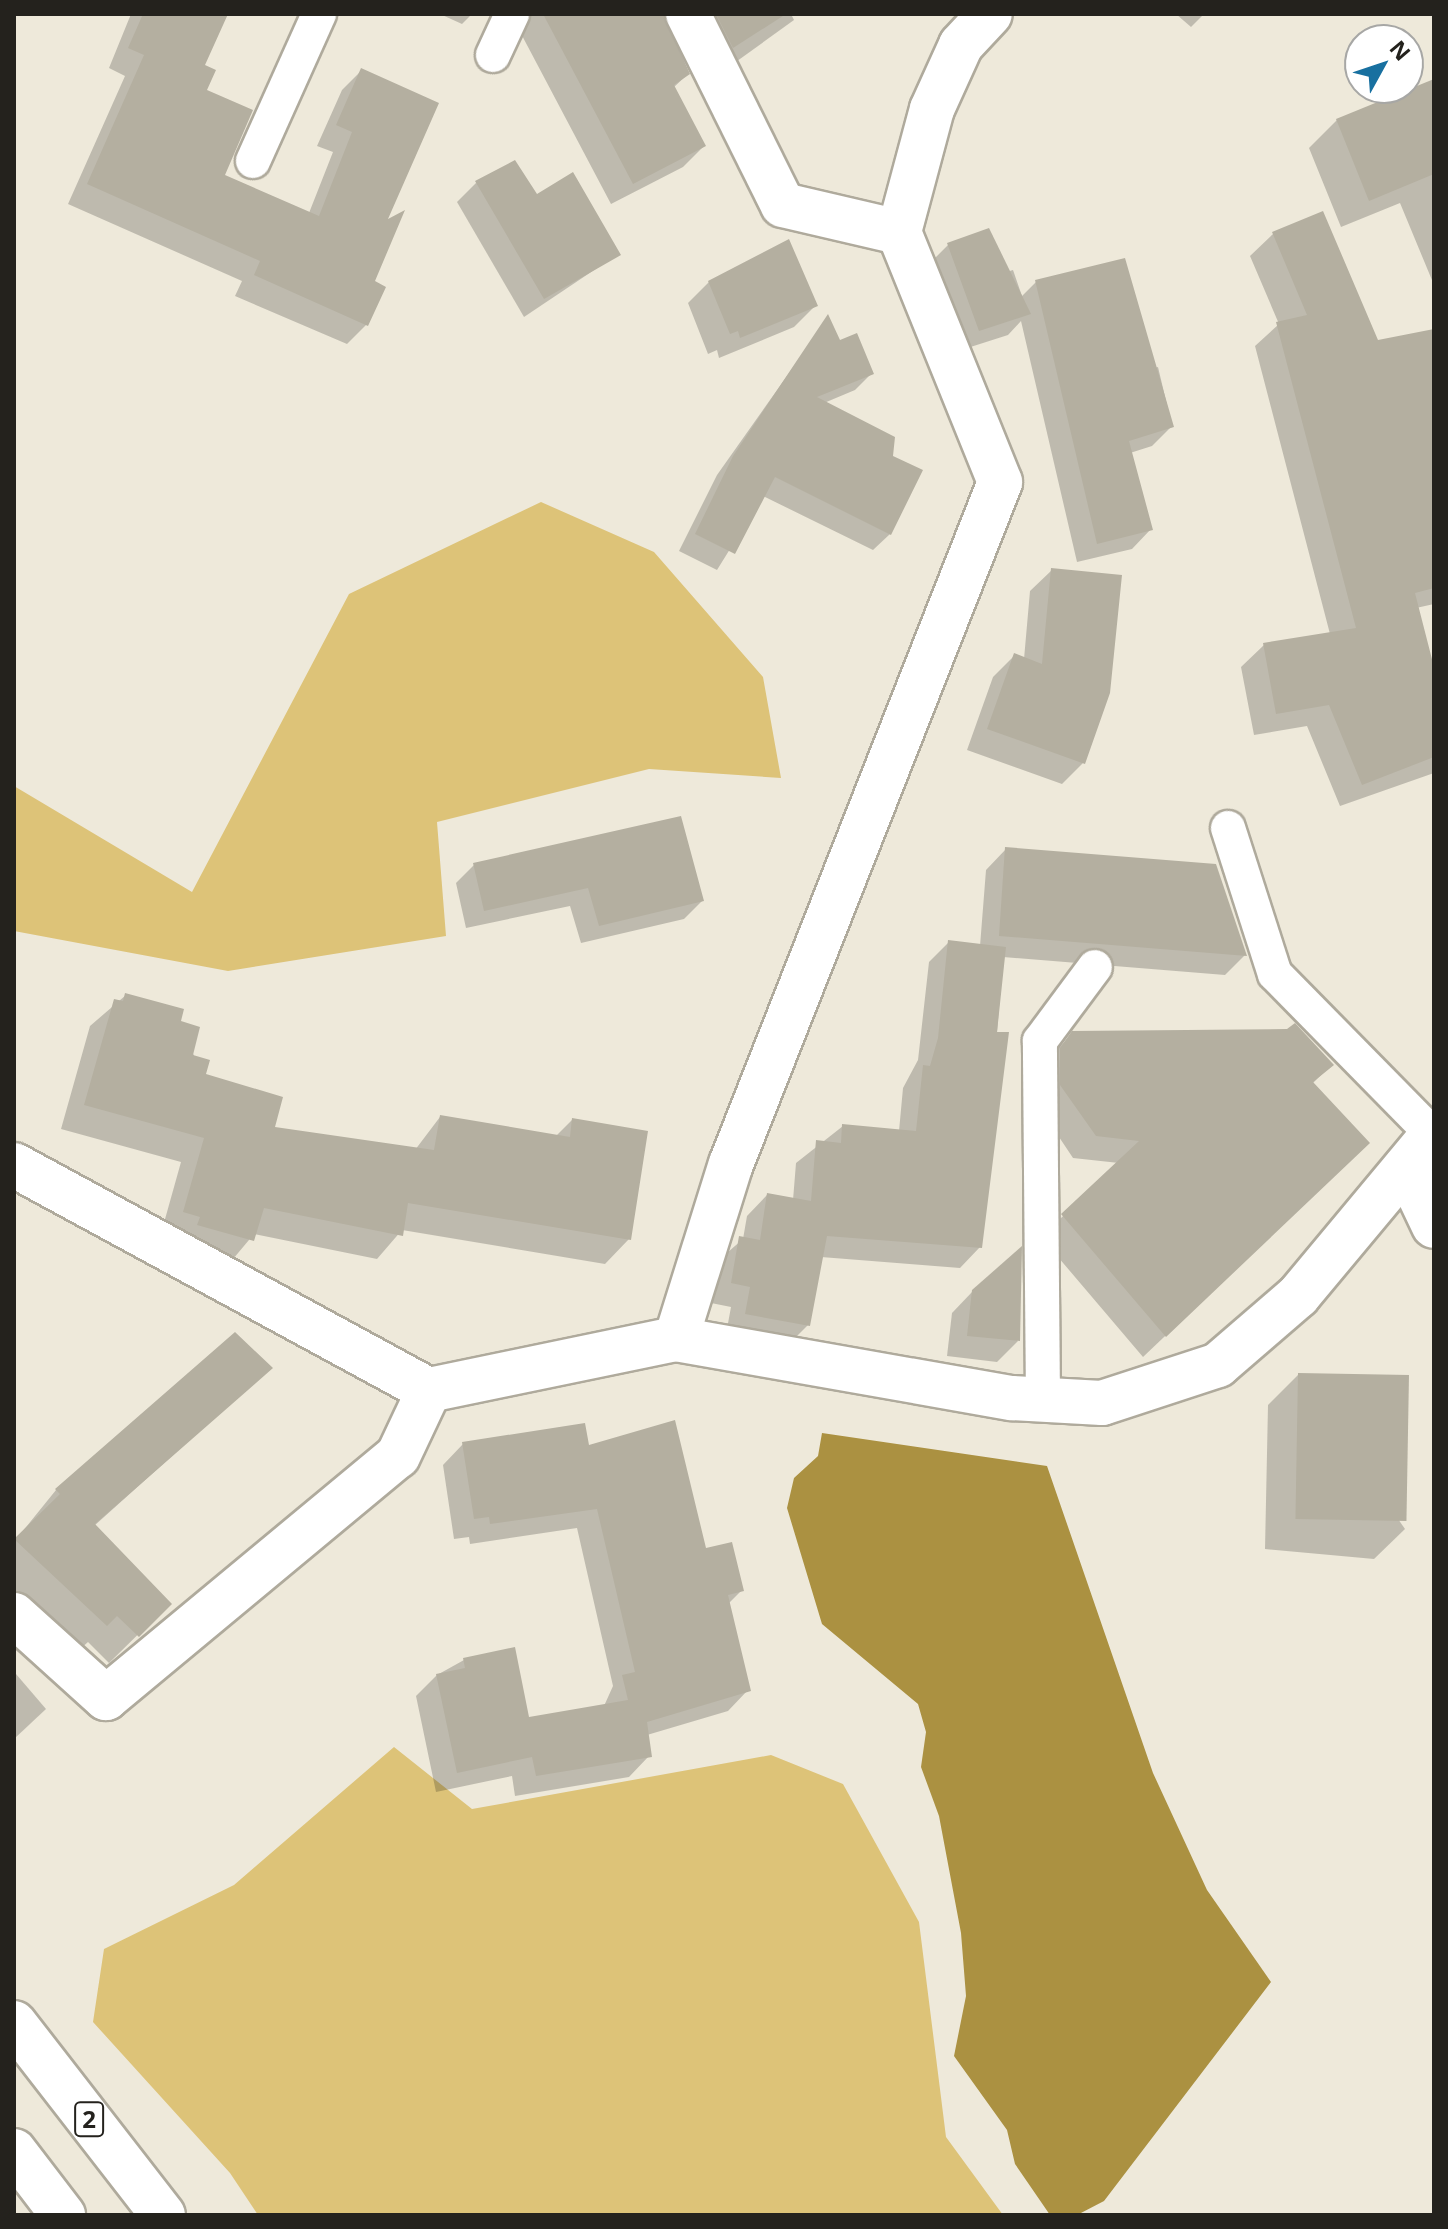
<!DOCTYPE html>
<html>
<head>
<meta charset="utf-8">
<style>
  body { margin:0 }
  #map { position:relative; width:1448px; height:2229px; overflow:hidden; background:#eee9da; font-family:"Open Sans",sans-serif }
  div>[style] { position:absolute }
  .green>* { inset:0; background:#ddc378 }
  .water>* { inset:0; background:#ab9141 }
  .shadow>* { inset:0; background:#0003 }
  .building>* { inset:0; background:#b4afa0; transform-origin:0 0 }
  .roads { filter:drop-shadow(2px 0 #afaa9c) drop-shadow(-2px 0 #afaa9c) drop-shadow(0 2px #afaa9c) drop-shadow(0 -2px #afaa9c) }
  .service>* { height:34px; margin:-17px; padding:0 17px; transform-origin:17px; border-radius:17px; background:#fff }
  .minor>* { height:44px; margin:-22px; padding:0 22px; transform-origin:22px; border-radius:22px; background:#fff }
  .primary>* { height:44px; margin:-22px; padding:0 22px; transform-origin:22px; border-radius:22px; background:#fff }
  span { translate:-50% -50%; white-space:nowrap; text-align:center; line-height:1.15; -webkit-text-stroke:6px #fff; paint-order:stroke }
  .shield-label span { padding:2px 6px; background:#fff; border:2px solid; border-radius:6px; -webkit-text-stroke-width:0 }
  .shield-label { font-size:24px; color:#24221d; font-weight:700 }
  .frame { position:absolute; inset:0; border:16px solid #24221d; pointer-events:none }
  .north { position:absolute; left:1344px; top:24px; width:80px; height:80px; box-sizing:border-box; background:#fff; border:2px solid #a7a7a5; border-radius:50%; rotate:50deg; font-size:22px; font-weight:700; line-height:32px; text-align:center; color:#24221d }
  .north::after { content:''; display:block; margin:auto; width:28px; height:36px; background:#1870a0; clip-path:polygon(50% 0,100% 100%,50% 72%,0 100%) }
</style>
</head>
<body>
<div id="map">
  <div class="green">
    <div style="clip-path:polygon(541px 502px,654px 552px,763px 677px,781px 778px,649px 769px,437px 822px,446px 936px,228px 971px,14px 931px,14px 786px,192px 892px,349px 594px)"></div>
    <div style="clip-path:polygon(394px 1747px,472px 1809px,771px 1755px,843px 1784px,919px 1922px,946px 2137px,1003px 2215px,258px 2215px,230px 2173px,93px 2022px,104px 1949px,234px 1885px)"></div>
  </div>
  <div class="water">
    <div style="clip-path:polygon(822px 1433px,1047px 1466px,1153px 1773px,1207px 1890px,1271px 1982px,1104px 2201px,1079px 2214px,1050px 2215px,1015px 2164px,1007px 2130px,954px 2056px,966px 1996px,961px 1933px,939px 1816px,921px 1767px,926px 1732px,918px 1704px,822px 1624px,787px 1508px,794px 1478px,818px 1456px)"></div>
  </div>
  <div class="shadow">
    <div style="clip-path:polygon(131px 14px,204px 14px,202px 66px,222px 176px,309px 213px,333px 152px,317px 146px,342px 90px,362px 70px,384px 224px,367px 324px,347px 344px,235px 296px,242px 281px,68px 204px,125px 76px,109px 68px)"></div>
    <div style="clip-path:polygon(440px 14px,472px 14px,462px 24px)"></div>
    <div style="clip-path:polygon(532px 14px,664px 14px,688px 74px,673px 88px,704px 146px,683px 167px,611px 204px,518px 28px)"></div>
    <div style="clip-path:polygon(680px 14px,791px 14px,794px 20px,733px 64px)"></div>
    <div style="clip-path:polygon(1176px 14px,1204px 14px,1191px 27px)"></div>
    <div style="clip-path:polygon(1434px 81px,1434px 285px,1400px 203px,1341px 227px,1309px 148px,1337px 120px)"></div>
    <div style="clip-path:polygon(476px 183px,536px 196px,618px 254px,524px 317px,457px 202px)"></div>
    <div style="clip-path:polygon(1322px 214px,1377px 342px,1434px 395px,1434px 604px,1416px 608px,1434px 675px,1434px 773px,1340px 806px,1307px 726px,1254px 735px,1241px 667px,1264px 645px,1330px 634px,1255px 346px,1279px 324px,1250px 256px,1273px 234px)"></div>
    <div style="clip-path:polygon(948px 245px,1003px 273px,1013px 270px,1022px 296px,1036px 282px,1150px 369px,1158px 367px,1172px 426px,1152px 446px,1130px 453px,1151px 529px,1132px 549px,1077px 562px,1021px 321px,1008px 335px,958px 351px,927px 266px)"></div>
    <div style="clip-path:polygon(709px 282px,815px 306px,794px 327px,719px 358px,717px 350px,708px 354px,688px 303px)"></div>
    <div style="clip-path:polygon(828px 318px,839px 343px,872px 373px,855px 390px,824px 403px,890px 534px,873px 550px,763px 496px,717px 570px,679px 551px,717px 475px)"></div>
    <div style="clip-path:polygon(1052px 570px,1083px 763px,1062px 784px,967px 750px,993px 677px,1014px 656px,1024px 659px,1030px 591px)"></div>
    <div style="clip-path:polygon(1006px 849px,1245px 955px,1225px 975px,1003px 957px,980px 1247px,960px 1268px,821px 1257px,808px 1325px,787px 1346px,726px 1334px,731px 1307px,711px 1303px,720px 1259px,743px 1239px,747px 1216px,767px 1195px,793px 1200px,796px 1163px,843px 1126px,899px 1131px,903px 1088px,918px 1060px,929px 962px,949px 942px,980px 946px,986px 870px)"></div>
    <div style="clip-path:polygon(474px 865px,702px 901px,684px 919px,581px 943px,570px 906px,466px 928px,456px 883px)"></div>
    <div style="clip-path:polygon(126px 995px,179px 1022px,203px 1076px,272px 1129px,415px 1150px,440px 1117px,556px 1136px,572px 1120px,629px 1239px,605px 1264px,402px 1230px,377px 1259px,254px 1234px,228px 1265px,160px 1237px,181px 1162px,61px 1129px,90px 1026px)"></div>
    <div style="clip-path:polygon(1073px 1033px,1331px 1065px,1312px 1084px,1345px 1165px,1143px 1357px,1041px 1237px,1119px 1163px,1073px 1158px,1039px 1107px,1051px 1056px)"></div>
    <div style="clip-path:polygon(973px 1291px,1018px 1341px,997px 1362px,947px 1356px,952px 1313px)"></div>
    <div style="clip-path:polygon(235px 1335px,270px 1368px,94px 1526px,169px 1604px,109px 1663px,88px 1642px,77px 1652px,14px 1595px,14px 1542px,56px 1490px)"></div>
    <div style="clip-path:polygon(1298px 1375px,1405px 1529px,1374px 1559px,1265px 1549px,1268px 1405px)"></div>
    <div style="clip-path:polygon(463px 1444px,587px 1448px,742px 1590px,728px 1604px,748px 1690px,728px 1711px,647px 1735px,649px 1756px,629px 1777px,515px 1796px,512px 1776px,436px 1792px,416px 1696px,437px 1675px,464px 1660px,527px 1719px,604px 1706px,613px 1686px,577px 1528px,470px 1544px,469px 1537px,454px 1539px,443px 1465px)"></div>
    <div style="clip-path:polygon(16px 1674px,46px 1709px,14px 1739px,14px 1676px)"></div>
  </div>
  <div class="building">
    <div style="clip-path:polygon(143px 14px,228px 14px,205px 65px,216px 70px,207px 90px,253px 110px,225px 175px,319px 216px,352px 132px,336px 125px,361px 68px,439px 103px,388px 219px,405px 210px,375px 281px,386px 287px,368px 326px,254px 275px,260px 261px,87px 184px,144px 55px,128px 48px)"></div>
    <div style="clip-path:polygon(543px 14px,663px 14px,690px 74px,674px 85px,706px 146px,633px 184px)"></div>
    <div style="clip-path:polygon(716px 14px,786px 14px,733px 48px)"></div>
    <div style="clip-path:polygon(1434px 79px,1434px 174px,1369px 201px,1336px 119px)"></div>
    <div style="clip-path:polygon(515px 160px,537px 194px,573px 172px,621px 255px,544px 299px,475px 181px)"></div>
    <div style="clip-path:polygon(1323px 211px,1378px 340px,1434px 329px,1434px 588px,1415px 593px,1434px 667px,1434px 757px,1362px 785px,1329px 705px,1276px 714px,1263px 643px,1356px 628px,1276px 322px,1307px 315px,1272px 232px)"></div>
    <div style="clip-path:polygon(989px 228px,1031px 314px,979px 331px,947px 243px)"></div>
    <div style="clip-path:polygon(789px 239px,818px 306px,740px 338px,738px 331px,730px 334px,708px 281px)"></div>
    <div style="clip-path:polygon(1125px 258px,1174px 427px,1129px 441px,1153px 530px,1097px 544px,1035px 280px)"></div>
    <div style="clip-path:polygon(828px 314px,840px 340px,857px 333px,874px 374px,817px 397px,895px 437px,893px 456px,923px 470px,891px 535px,775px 477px,735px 554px,695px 534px,733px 456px)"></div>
    <div style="clip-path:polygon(1051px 568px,1122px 575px,1110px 693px,1085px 764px,987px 729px,1014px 653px,1042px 664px)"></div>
    <div style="clip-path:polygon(681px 816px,704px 901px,599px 926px,588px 888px,484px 911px,473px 863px)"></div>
    <div style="clip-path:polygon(1005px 847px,1216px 864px,1247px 956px,999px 936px)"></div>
    <div style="clip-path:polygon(948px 940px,1006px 947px,997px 1032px,1009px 1032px,982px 1248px,827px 1236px,810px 1326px,745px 1314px,750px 1287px,731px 1283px,739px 1236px,760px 1240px,767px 1193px,811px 1201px,816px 1140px,841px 1143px,842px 1124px,916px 1131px,923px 1065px,930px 1066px,938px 1038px)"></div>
    <div style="clip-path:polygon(125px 993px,184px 1009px,181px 1021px,200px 1027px,193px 1055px,210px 1060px,206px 1074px,283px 1097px,275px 1127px,434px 1150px,440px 1115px,570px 1137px,572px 1118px,648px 1131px,631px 1240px,408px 1203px,403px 1236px,264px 1208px,254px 1241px,197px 1225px,200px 1217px,183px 1212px,204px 1138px,84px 1105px,114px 999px,123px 1001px)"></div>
    <div style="clip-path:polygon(1295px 1023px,1334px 1065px,1313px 1082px,1370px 1143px,1166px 1337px,1061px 1214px,1139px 1141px,1096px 1136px,1060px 1085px,1060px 1048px,1072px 1031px,1287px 1029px)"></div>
    <div style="clip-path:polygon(1022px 1246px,1020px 1341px,967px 1336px,972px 1290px)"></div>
    <div style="clip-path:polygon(235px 1332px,273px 1368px,95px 1524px,172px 1604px,139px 1637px,117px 1616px,107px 1626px,14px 1539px,60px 1494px,55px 1489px)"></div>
    <div style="left:1298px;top:1373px;width:111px;height:146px;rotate:1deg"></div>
    <div style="clip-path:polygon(675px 1420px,706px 1548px,732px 1542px,744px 1591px,728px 1595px,751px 1691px,647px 1722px,652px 1757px,536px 1776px,532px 1757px,457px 1773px,436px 1674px,465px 1668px,463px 1658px,515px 1647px,529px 1717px,628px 1700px,622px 1675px,635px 1672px,597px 1509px,490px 1524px,489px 1517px,474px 1519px,462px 1442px,585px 1423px,589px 1445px)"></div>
  </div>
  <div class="roads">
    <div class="service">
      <div style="left:493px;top:55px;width:45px;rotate:-65.1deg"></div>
      <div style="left:253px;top:161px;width:161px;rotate:-65.8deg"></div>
      <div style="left:1228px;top:828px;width:153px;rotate:72.2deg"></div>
      <div style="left:1275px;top:974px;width:227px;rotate:45.5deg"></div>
      <div style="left:1043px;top:1400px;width:359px;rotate:-90.5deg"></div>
      <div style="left:1040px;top:1041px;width:92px;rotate:-53.4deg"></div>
    </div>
    <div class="minor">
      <div style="left:688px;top:14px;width:213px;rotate:63.6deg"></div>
      <div style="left:783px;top:205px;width:119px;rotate:13.1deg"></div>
      <div style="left:14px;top:1165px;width:472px;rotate:28.5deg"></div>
      <div style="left:429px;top:1390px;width:252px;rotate:-11.7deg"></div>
      <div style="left:676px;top:1339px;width:341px;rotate:10deg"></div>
      <div style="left:1012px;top:1398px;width:90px;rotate:3.2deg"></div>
      <div style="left:1102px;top:1403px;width:122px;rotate:-18.1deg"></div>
      <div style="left:1218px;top:1365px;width:106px;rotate:-40.8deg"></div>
      <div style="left:1298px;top:1296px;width:212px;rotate:-50.2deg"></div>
      <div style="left:1406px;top:1167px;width:65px;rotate:64.6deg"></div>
      <div style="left:676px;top:1339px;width:183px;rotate:-72.6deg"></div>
      <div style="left:731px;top:1164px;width:733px;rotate:-68.47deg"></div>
      <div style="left:1000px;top:482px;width:270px;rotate:-112deg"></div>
      <div style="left:899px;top:232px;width:127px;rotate:-75deg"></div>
      <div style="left:932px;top:109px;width:70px;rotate:-65.6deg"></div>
      <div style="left:961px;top:45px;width:42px;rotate:-46.9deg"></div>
      <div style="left:14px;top:1615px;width:124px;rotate:42.1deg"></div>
      <div style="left:106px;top:1698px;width:379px;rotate:-39.7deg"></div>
      <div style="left:398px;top:1456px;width:73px;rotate:-64.8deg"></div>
    </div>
    <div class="primary">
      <div style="left:14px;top:2023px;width:243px;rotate:52.2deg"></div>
      <div style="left:14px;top:2151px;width:81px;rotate:52.6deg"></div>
    </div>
  </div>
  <div class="shield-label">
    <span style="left:89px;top:2119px">2</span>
  </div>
  <div class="frame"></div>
  <div class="north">N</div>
</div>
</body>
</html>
